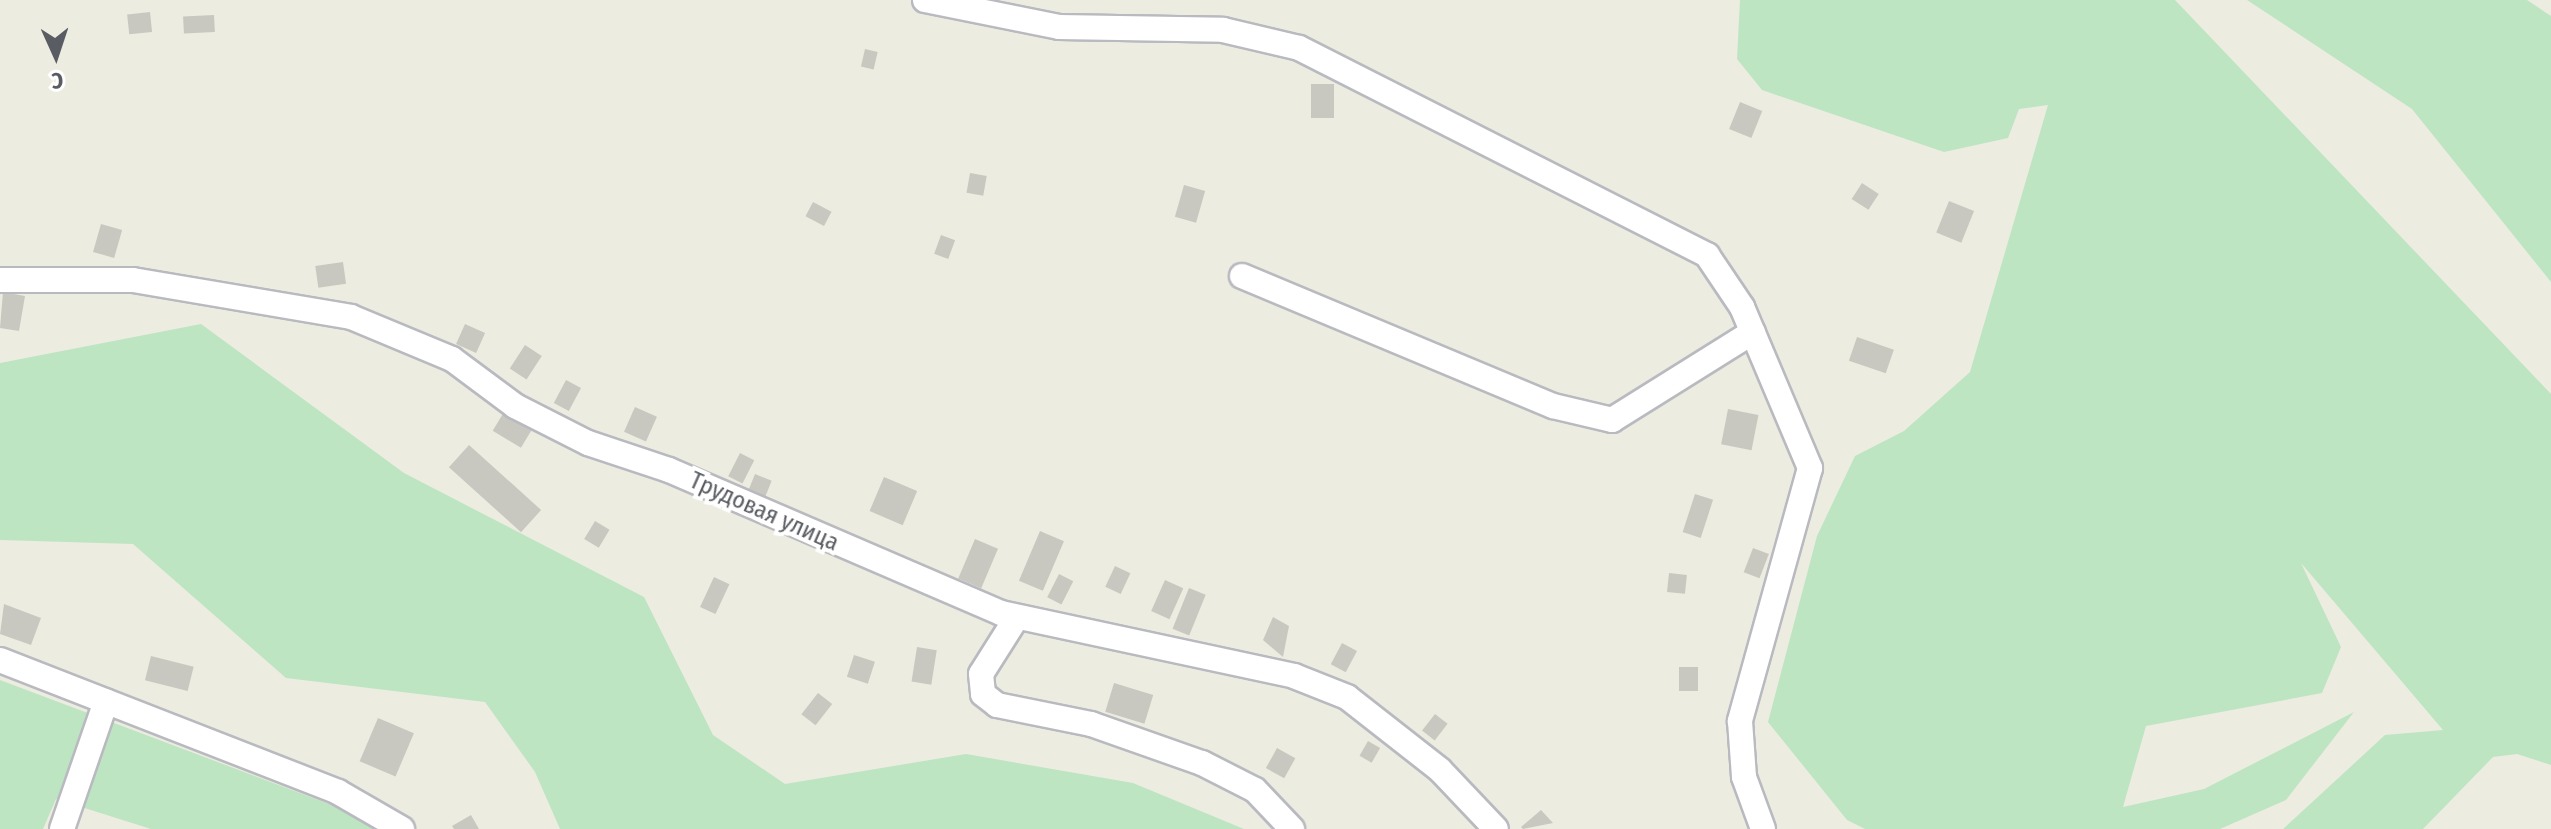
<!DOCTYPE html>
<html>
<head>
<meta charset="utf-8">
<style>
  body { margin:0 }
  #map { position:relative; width:2551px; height:829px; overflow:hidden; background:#edece1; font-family:"Fira Sans Condensed",sans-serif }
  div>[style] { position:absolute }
  .green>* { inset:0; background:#bde5c2 }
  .building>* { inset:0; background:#c9c8c0; transform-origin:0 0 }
  .roads { filter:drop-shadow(2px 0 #b9bac0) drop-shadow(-2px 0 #b9bac0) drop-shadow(0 2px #b9bac0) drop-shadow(0 -2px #b9bac0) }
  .minor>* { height:24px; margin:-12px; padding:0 12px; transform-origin:12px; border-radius:12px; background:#fff }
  span { translate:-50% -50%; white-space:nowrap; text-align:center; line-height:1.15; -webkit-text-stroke:8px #fff; paint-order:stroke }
  .street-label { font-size:24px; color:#595c62 }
  .north { position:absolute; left:16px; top:16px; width:80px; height:80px; -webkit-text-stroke:6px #fff; paint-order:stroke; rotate:177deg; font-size:22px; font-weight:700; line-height:32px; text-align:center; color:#595c62 }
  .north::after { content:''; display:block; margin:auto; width:28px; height:36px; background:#595c62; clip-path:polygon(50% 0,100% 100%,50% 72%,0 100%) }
</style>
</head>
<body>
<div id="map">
  <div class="green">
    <div style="clip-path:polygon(1740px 0,2175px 0,2551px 394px,2551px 765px,2517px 754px,2493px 757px,2423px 829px,2283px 829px,2385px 735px,2443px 730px,2301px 563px,2341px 647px,2322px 693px,2146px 726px,2123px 807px,2204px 789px,2354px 712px,2286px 800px,2220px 829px,1865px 829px,1847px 820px,1768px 722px,1817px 536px,1855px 456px,1904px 431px,1970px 372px,2048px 105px,2019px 109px,2008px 138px,1944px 152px,1762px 90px,1737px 59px)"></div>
    <div style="clip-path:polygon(2247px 0,2527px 0,2551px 16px,2551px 282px,2412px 109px)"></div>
    <div style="clip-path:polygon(201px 324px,404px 473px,644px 597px,713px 735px,785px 784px,966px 754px,1133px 783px,1244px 829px,560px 829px,535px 772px,485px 702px,286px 678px,133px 544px,0 540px,0 363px)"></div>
    <div style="clip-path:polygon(0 680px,385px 825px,388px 829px,151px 829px,56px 799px,43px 829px,0 829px)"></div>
  </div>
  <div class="building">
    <div style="left:150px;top:12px;width:20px;height:23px;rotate:84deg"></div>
    <div style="left:214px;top:15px;width:17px;height:31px;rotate:87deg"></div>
    <div style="left:865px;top:49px;width:13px;height:18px;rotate:13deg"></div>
    <div style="left:1311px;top:84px;width:23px;height:34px"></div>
    <div style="left:1740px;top:102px;width:24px;height:29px;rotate:22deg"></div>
    <div style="left:970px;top:173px;width:17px;height:20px;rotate:10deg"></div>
    <div style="left:1862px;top:183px;width:20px;height:19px;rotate:33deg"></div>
    <div style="left:1184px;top:185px;width:22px;height:33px;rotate:16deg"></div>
    <div style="left:1949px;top:201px;width:27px;height:34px;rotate:22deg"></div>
    <div style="left:813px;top:202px;width:21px;height:16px;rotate:28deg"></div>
    <div style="left:101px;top:224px;width:22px;height:29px;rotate:16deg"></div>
    <div style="left:941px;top:235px;width:15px;height:20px;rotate:20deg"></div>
    <div style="left:343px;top:262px;width:22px;height:28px;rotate:82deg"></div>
    <div style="clip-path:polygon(3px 292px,25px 296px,19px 331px,0 328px)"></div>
    <div style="left:465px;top:324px;width:22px;height:22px;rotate:24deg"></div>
    <div style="left:1857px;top:337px;width:39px;height:25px;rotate:19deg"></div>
    <div style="left:525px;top:345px;width:20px;height:28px;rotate:33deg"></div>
    <div style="left:566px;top:380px;width:17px;height:26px;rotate:28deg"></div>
    <div style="left:635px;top:407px;width:24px;height:27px;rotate:24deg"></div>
    <div style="left:1728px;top:409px;width:31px;height:36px;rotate:11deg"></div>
    <div style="left:504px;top:412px;width:33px;height:22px;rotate:31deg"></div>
    <div style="left:469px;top:445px;width:97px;height:30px;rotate:42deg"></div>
    <div style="left:740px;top:453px;width:16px;height:26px;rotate:27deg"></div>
    <div style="left:755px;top:474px;width:18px;height:17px;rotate:22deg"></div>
    <div style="left:884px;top:477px;width:36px;height:37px;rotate:23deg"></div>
    <div style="left:1695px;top:494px;width:19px;height:40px;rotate:18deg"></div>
    <div style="left:595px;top:521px;width:17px;height:21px;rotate:31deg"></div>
    <div style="left:1040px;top:531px;width:26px;height:54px;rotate:23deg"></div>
    <div style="left:975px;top:539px;width:25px;height:43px;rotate:23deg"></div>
    <div style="left:1753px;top:548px;width:17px;height:26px;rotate:21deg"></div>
    <div style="left:1115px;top:566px;width:17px;height:23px;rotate:25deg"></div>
    <div style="left:1669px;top:573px;width:18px;height:19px;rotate:6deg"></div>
    <div style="left:1059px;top:574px;width:16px;height:26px;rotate:27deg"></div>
    <div style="left:714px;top:577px;width:17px;height:33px;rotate:25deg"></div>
    <div style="left:1165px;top:580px;width:20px;height:34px;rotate:24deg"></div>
    <div style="left:1189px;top:588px;width:18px;height:44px;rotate:22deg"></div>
    <div style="clip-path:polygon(4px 604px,41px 618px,31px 645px,0 634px)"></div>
    <div style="clip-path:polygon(1273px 617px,1289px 626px,1283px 657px,1263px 640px)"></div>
    <div style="left:1342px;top:643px;width:17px;height:24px;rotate:28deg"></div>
    <div style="left:917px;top:647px;width:20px;height:35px;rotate:9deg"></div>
    <div style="left:854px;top:655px;width:22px;height:23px;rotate:18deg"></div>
    <div style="left:151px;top:656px;width:44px;height:25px;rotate:14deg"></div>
    <div style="left:1679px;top:667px;width:19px;height:24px"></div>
    <div style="left:1114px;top:683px;width:41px;height:30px;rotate:17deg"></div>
    <div style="left:818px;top:693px;width:18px;height:27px;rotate:38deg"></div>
    <div style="left:1435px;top:714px;width:16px;height:21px;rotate:38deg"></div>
    <div style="left:378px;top:718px;width:39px;height:47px;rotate:23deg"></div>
    <div style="left:1368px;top:741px;width:14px;height:17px;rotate:30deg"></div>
    <div style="left:1277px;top:748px;width:21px;height:23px;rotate:29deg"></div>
    <div style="clip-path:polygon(1541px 810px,1553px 823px,1523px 829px,1521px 827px)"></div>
    <div style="clip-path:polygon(471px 815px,479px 829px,454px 829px,452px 826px)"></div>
  </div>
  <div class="roads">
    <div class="minor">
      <div style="left:925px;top:0;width:137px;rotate:11.4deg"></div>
      <div style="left:1059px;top:27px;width:164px;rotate:1deg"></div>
      <div style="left:1223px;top:30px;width:78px;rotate:13.3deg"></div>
      <div style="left:1299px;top:48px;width:458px;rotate:26.9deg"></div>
      <div style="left:1707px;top:255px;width:63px;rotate:56.1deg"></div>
      <div style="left:1742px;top:307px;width:175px;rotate:67.1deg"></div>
      <div style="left:1810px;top:468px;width:263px;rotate:105.5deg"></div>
      <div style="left:1740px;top:721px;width:56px;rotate:85.9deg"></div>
      <div style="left:1744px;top:777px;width:55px;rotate:69.9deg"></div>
      <div style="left:1242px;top:276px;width:337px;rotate:22.7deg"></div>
      <div style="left:1553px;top:406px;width:61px;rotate:13.3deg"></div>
      <div style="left:1612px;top:420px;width:166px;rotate:-32deg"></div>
      <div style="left:0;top:280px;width:133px"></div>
      <div style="left:133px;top:280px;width:221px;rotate:9.6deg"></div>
      <div style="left:351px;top:317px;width:109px;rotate:22.6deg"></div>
      <div style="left:452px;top:359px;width:79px;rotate:36.7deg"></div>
      <div style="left:515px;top:406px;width:82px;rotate:26.9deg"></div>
      <div style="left:588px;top:443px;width:85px;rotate:18.4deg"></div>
      <div style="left:669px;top:470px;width:361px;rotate:23.3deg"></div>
      <div style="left:1001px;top:613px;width:300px;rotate:12.1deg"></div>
      <div style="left:1294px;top:676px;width:57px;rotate:21.6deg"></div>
      <div style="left:1347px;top:697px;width:118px;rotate:38.1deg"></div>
      <div style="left:1440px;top:770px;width:81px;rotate:46.5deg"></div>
      <div style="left:1017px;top:617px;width:67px;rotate:122.3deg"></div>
      <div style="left:981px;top:674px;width:20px;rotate:84deg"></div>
      <div style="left:983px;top:694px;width:18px;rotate:38deg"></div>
      <div style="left:997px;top:705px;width:96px;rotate:11.4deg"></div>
      <div style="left:1091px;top:724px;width:118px;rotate:19.4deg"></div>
      <div style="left:1202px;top:763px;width:59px;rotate:27deg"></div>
      <div style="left:1255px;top:790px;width:54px;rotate:46.5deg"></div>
      <div style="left:0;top:660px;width:363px;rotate:21.3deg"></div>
      <div style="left:338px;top:792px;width:74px;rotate:30deg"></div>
      <div style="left:62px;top:829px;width:135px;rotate:-71deg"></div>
    </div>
  </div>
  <div class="street-label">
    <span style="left:764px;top:512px;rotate:24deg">Трудовая улица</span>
  </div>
  <div class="north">С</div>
</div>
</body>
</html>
